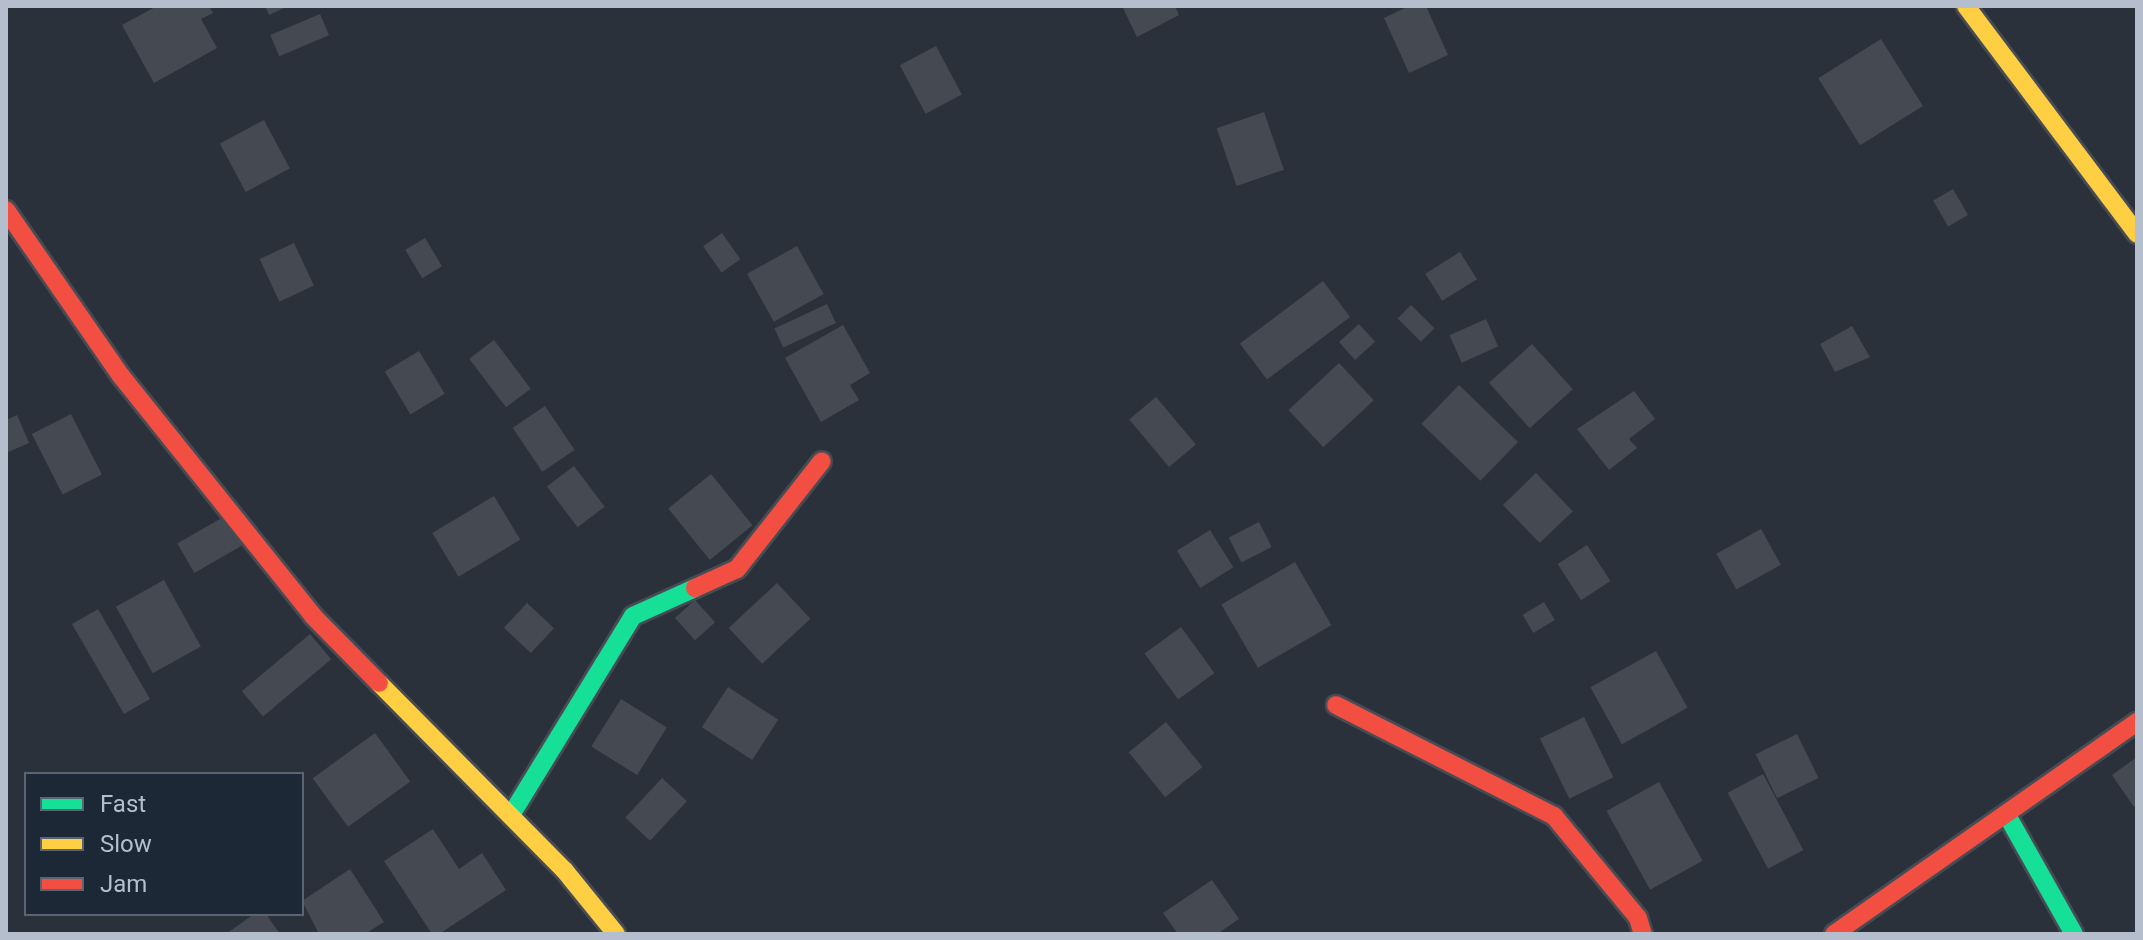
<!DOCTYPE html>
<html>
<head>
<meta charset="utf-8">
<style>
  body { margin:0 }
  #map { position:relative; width:2143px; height:940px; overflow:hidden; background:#2b313b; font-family:Roboto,sans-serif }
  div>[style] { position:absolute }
  .building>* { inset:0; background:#444952; transform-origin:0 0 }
  .roads { filter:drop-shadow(2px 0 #474c54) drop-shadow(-2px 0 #474c54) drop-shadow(0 2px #474c54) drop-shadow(0 -2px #474c54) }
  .fast>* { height:18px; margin:-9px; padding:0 9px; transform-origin:9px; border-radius:9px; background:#16e098 }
  .slow>* { height:18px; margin:-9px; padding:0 9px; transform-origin:9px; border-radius:9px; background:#ffcf43 }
  .jam>* { height:18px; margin:-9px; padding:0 9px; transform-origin:9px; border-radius:9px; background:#f24e42 }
  span { translate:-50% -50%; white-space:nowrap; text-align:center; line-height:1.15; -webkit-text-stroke:8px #1d2837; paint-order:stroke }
  .frame { position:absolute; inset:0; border:8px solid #b5becc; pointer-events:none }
  .legend { position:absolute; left:24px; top:772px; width:280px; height:144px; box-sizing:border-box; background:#1d2837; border:2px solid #5a6473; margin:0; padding:10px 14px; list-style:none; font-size:24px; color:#b5becc }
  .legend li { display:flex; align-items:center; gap:16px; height:40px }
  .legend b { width:40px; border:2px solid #5a6473 }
</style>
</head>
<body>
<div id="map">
  <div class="building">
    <div style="clip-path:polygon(157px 6px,209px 6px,213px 13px,201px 19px,217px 48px,154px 83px,122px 25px)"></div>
    <div style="clip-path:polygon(265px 6px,288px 6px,269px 15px)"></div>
    <div style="clip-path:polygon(1122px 6px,1175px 6px,1179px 15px,1137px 37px)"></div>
    <div style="clip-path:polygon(1409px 6px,1426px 6px,1448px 55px,1409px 73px,1384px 18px)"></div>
    <div style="left:320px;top:14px;width:23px;height:54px;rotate:67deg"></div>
    <div style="left:1881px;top:39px;width:79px;height:74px;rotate:58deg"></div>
    <div style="left:936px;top:46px;width:55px;height:41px;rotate:62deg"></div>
    <div style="left:1264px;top:112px;width:61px;height:50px;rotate:71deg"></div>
    <div style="left:264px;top:120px;width:55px;height:50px;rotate:62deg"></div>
    <div style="left:1953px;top:189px;width:30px;height:23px;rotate:60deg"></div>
    <div style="left:722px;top:233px;width:32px;height:23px;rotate:55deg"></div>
    <div style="left:425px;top:238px;width:33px;height:23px;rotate:59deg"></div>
    <div style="left:294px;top:243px;width:47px;height:38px;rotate:65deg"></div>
    <div style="left:797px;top:246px;width:55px;height:57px;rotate:61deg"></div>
    <div style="left:1460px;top:252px;width:32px;height:41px;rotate:58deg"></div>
    <div style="left:1323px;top:281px;width:45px;height:104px;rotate:53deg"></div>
    <div style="left:827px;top:304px;width:21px;height:58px;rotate:65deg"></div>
    <div style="left:1411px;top:305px;width:33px;height:19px;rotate:45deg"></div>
    <div style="left:1486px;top:319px;width:30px;height:40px;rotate:66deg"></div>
    <div style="left:1359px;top:324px;width:24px;height:27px;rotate:48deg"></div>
    <div style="clip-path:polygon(843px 325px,870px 373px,850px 385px,859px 400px,821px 422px,785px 358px)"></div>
    <div style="clip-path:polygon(1852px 326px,1870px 357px,1835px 372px,1820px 344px)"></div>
    <div style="left:494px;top:340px;width:61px;height:31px;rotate:53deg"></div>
    <div style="left:1532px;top:344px;width:61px;height:58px;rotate:48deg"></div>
    <div style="left:419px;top:351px;width:50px;height:40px;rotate:59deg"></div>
    <div style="left:1339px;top:363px;width:51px;height:69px;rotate:47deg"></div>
    <div style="left:1459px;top:385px;width:82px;height:54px;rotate:44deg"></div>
    <div style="clip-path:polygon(1634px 391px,1655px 419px,1629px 439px,1637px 448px,1609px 470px,1577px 429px)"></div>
    <div style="left:1156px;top:397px;width:62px;height:35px;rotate:50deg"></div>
    <div style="left:545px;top:406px;width:53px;height:39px;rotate:56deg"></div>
    <div style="left:71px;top:414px;width:68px;height:44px;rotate:63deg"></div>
    <div style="clip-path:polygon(17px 415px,29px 443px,6px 453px,6px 420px)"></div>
    <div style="left:574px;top:466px;width:51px;height:34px;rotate:53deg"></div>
    <div style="left:1536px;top:473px;width:53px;height:46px;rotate:46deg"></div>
    <div style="left:711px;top:474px;width:66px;height:55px;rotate:51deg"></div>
    <div style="left:494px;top:496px;width:51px;height:72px;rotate:59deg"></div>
    <div style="left:225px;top:516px;width:34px;height:55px;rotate:60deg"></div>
    <div style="left:1259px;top:522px;width:28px;height:34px;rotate:63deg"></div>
    <div style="left:1761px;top:529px;width:41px;height:51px;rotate:61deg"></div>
    <div style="left:1210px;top:530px;width:44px;height:39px;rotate:58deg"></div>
    <div style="left:1587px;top:545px;width:43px;height:35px;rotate:57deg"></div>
    <div style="left:1295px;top:562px;width:73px;height:85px;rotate:60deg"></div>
    <div style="left:164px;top:580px;width:76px;height:55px;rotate:61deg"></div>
    <div style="left:777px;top:583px;width:49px;height:66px;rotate:47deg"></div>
    <div style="left:695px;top:600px;width:30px;height:27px;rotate:48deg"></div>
    <div style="left:1544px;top:602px;width:21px;height:25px;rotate:59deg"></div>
    <div style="left:527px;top:603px;width:37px;height:34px;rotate:43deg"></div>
    <div style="left:98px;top:609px;width:104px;height:30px;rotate:60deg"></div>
    <div style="left:1181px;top:627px;width:57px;height:45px;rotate:54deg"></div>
    <div style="left:310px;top:634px;width:33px;height:89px;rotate:50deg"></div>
    <div style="left:1656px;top:651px;width:65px;height:75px;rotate:61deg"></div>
    <div style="left:728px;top:687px;width:60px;height:48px;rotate:33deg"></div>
    <div style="left:621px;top:699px;width:54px;height:56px;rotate:32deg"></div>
    <div style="left:1584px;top:717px;width:67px;height:49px;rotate:64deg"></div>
    <div style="left:1166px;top:722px;width:58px;height:48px;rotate:51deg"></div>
    <div style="left:375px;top:733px;width:60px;height:77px;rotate:54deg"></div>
    <div style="left:1797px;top:734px;width:49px;height:46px;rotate:64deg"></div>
    <div style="clip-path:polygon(2137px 757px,2137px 805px,2134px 807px,2112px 775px)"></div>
    <div style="left:1763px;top:774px;width:86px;height:40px;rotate:62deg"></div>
    <div style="left:662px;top:778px;width:34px;height:54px;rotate:43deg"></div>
    <div style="left:1659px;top:782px;width:90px;height:60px;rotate:61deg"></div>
    <div style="clip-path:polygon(433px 829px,459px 869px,482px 853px,506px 890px,439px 934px,432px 934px,384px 861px)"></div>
    <div style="clip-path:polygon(350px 869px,384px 922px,365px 934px,319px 934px,302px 901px)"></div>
    <div style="clip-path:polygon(1212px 880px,1239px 919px,1217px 934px,1178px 934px,1163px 913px)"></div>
    <div style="clip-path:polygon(254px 914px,266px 914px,280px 934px,226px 934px)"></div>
  </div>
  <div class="roads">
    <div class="fast">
      <div style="left:511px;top:815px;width:233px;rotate:-58.5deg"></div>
      <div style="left:633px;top:616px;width:68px;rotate:-24.3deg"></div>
      <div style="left:2008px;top:817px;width:134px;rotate:60.6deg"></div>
    </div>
    <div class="slow">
      <div style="left:1966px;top:6px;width:285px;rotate:53.1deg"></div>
      <div style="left:379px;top:683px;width:264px;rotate:45.3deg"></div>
      <div style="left:565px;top:871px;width:81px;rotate:51deg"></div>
    </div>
    <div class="jam">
      <div style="left:6px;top:210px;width:202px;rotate:55.3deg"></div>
      <div style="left:121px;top:376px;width:307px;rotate:51.3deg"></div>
      <div style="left:313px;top:616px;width:94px;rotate:45.4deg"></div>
      <div style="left:695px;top:588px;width:46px;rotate:-24.3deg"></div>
      <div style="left:737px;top:569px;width:137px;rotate:-51.8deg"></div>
      <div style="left:1336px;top:705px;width:245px;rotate:27deg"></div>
      <div style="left:1554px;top:816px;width:132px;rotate:50.5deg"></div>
      <div style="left:1638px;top:918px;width:17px;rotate:73deg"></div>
      <div style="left:1834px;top:934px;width:370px;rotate:-35deg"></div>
    </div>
  </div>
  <div class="frame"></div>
  <ul class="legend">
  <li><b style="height:10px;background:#16e098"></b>Fast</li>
  <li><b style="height:10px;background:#ffcf43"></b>Slow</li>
  <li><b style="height:10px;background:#f24e42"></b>Jam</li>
  </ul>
</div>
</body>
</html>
